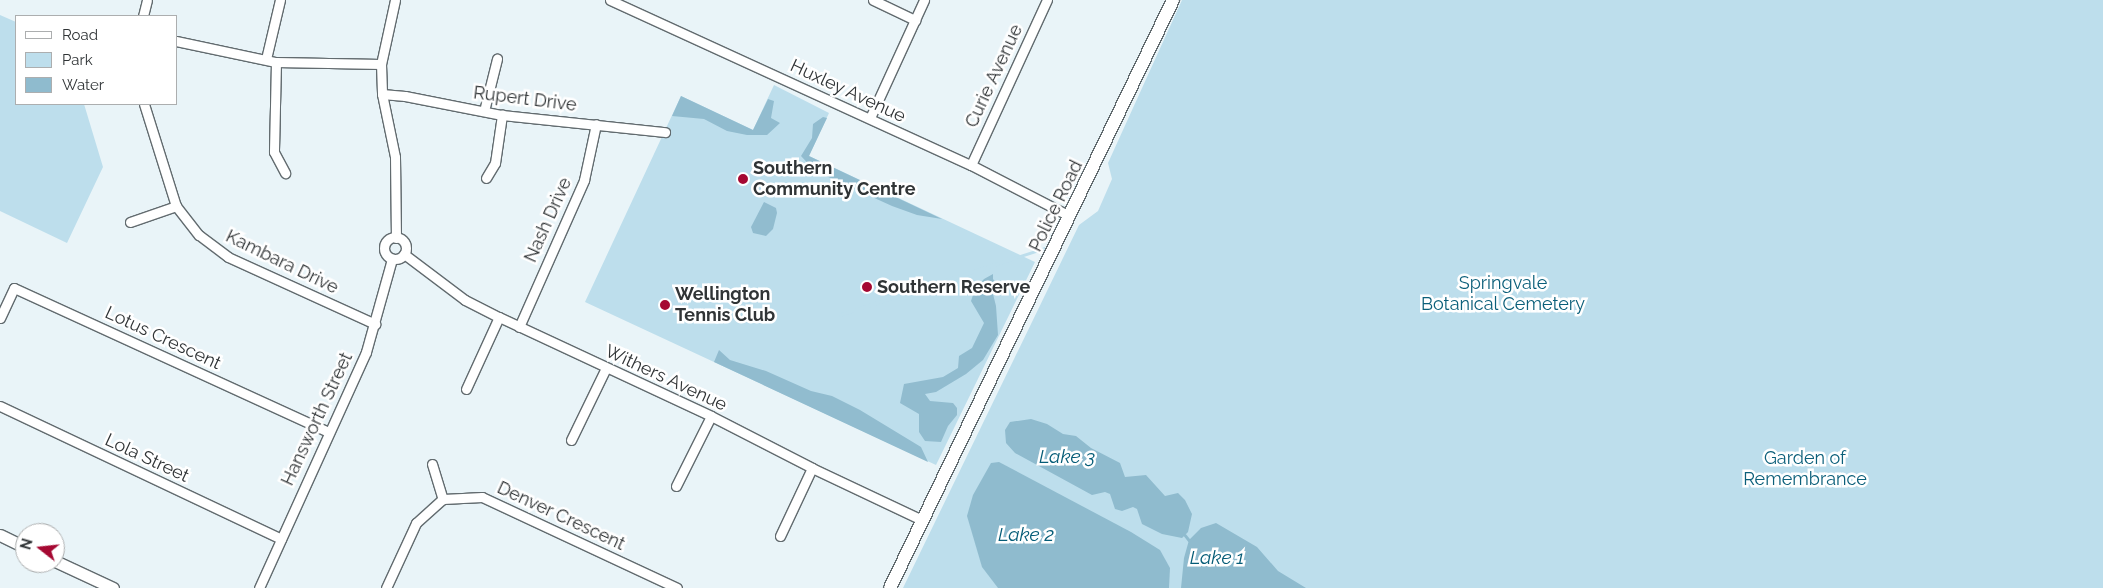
<!DOCTYPE html>
<html>
<head>
<meta charset="utf-8">
<style>
  body { margin:0 }
  #map { position:relative; width:2103px; height:588px; overflow:hidden; background:#e9f4f8; font-family:Raleway,sans-serif }
  div>[style] { position:absolute }
  .green>* { inset:0; background:#bddeec; transform-origin:0 0 }
  .forest>* { inset:0; background:#91bccf }
  .water>* { inset:0; background:#8fbbce }
  .stream>* { height:2.5px; margin:-1.25px; padding:0 1.25px; transform-origin:1.25px; border-radius:1.25px; background:#8fbbce }
  .roads { filter:drop-shadow(1px 0 #626b6f) drop-shadow(-1px 0 #626b6f) drop-shadow(0 1px #626b6f) drop-shadow(0 -1px #626b6f) }
  .street>* { height:9px; margin:-4.5px; padding:0 4.5px; transform-origin:4.5px; border-radius:4.5px; background:#fff }
  .street>.ring { margin:-4.5px; padding:0; box-sizing:content-box; background:none; border:9px solid #fff; border-radius:50% }
  .secondary>* { height:11px; margin:-5.5px; padding:0 5.5px; transform-origin:5.5px; border-radius:5.5px; background:#fff }
  .primary>* { height:12px; margin:-6px; padding:0 6px; transform-origin:6px; border-radius:6px; background:#fff }
  .dots>* { width:14px; height:14px; translate:-50% -50%; box-sizing:border-box; border:2px solid #fff; border-radius:50% }
  span { translate:-50% -50%; white-space:nowrap; text-align:center; line-height:1.15; -webkit-text-stroke:5px #fff; paint-order:stroke }
  .street-label { font-size:18px; color:#303436 }
  .poi-label { font-size:18px; color:#303436; font-weight:700 }
  .left { translate:0 -50%; text-align:left }
  .park-label { font-size:18px; color:#0b5f7a }
  .water-label { font-size:19px; color:#055c77; font-style:italic }
  .legend { position:absolute; left:15px; top:15px; width:162px; height:90px; box-sizing:border-box; background:#fff; border:1px solid #acaeaf; margin:0; padding:6px 9px; list-style:none; font-size:15px; color:#303436 }
  .legend li { display:flex; align-items:center; gap:10px; height:25px }
  .legend b { width:25px; border:1px solid #acaeaf }
  .north { position:absolute; left:15px; top:523px; width:50px; height:50px; box-sizing:border-box; background:#fff; border:1px solid #acaeaf; border-radius:50%; rotate:286deg; font-size:14px; font-weight:700; line-height:20px; text-align:center; color:#303436 }
  .north::after { content:''; display:block; margin:auto; width:18px; height:22px; background:#a50832; clip-path:polygon(50% 0,100% 100%,50% 72%,0 100%) }
</style>
</head>
<body>
<div id="map">
  <div class="green">
    <div style="clip-path:polygon(1182px 0,2103px 0,2103px 588px,903px 588px,1079px 225px,1098px 211px,1112px 179px,1108px 163px)"></div>
    <div style="clip-path:polygon(0 15px,16px 22px,16px 104px,84px 104px,103px 167px,67px 243px,0 211px)"></div>
    <div style="clip-path:polygon(774px 85px,829px 113px,809px 156px,1035px 262px,936px 465px,585px 302px,681px 96px,753px 130px)"></div>
    <div style="left:1045px;top:247px;width:3px;height:217px;rotate:72deg"></div>
  </div>
  <div class="forest">
    <div style="clip-path:polygon(681px 96px,753px 130px,768px 99px,774px 101px,771px 118px,780px 123px,767px 135px,747px 135px,727px 131px,704px 119px,672px 116px)"></div>
    <div style="clip-path:polygon(823px 117px,827px 118px,809px 156px,942px 219px,917px 215px,892px 206px,815px 171px,801px 156px,812px 138px,813px 124px)"></div>
    <div style="clip-path:polygon(764px 202px,776px 208px,777px 213px,773px 229px,766px 236px,753px 233px,751px 227px)"></div>
    <div style="clip-path:polygon(993px 274px,993px 279px,998px 286px,993px 294px,996px 306px,998px 335px,983px 360px,966px 374px,936px 392px,925px 394px,930px 401px,953px 403px,957px 408px,957px 415px,948px 426px,941px 442px,925px 441px,919px 432px,919px 414px,900px 403px,904px 384px,943px 377px,958px 368px,959px 356px,972px 348px,984px 323px,971px 301px,975px 289px,984px 279px)"></div>
    <div style="clip-path:polygon(719px 350px,730px 360px,766px 371px,811px 391px,832px 396px,860px 410px,921px 447px,928px 462px,714px 362px)"></div>
  </div>
  <div class="water">
    <div style="clip-path:polygon(1031px 419px,1047px 424px,1063px 434px,1076px 436px,1091px 448px,1120px 463px,1125px 477px,1146px 475px,1165px 496px,1178px 493px,1185px 500px,1192px 514px,1188px 532px,1182px 538px,1162px 534px,1142px 524px,1137px 509px,1133px 507px,1122px 511px,1115px 509px,1110px 494px,1105px 492px,1092px 495px,1015px 453px,1006px 443px,1005px 430px,1010px 422px)"></div>
    <div style="clip-path:polygon(999px 462px,1131px 532px,1160px 550px,1170px 568px,1169px 588px,998px 588px,982px 567px,967px 516px,973px 495px,991px 463px)"></div>
    <div style="clip-path:polygon(1216px 523px,1257px 547px,1278px 571px,1306px 588px,1181px 588px,1184px 558px,1189px 540px,1201px 528px)"></div>
  </div>
  <div class="stream">
    <div style="left:1185px;top:535px;width:6px;rotate:51deg"></div>
  </div>
  <div class="roads">
    <div class="street">
      <div style="left:395px;top:0;width:66px;rotate:102.3deg"></div>
      <div style="left:381px;top:64px;width:30px;rotate:88deg"></div>
      <div style="left:382px;top:94px;width:64px;rotate:78.3deg"></div>
      <div style="left:395px;top:157px;width:81px;rotate:89.3deg"></div>
      <div style="left:610px;top:0;width:397px;rotate:24.6deg"></div>
      <div style="left:971px;top:165px;width:111px;rotate:27.3deg"></div>
      <div style="left:873px;top:0;width:47px;rotate:25.5deg"></div>
      <div style="left:143px;top:16px;width:16px;rotate:-76deg"></div>
      <div style="left:176px;top:41px;width:102px;rotate:11.9deg"></div>
      <div style="left:276px;top:62px;width:105px;rotate:1.1deg"></div>
      <div style="left:266px;top:59px;width:61px;rotate:-76.7deg"></div>
      <div style="left:276px;top:62px;width:90px;rotate:91.3deg"></div>
      <div style="left:274px;top:152px;width:24px;rotate:62deg"></div>
      <div style="left:382px;top:94px;width:23px;rotate:5deg"></div>
      <div style="left:405px;top:96px;width:99px;rotate:11.1deg"></div>
      <div style="left:502px;top:115px;width:164px;rotate:6deg"></div>
      <div style="left:144px;top:104px;width:107px;rotate:72.6deg"></div>
      <div style="left:176px;top:206px;width:37px;rotate:52deg"></div>
      <div style="left:199px;top:235px;width:36px;rotate:37deg"></div>
      <div style="left:228px;top:257px;width:162px;rotate:24.5deg"></div>
      <div style="left:484px;top:111px;width:54px;rotate:-76deg"></div>
      <div style="left:870px;top:118px;width:130px;rotate:-65.4deg"></div>
      <div style="left:971px;top:165px;width:182px;rotate:-65.3deg"></div>
      <div style="left:486px;top:178px;width:17px;rotate:-59deg"></div>
      <div style="left:495px;top:163px;width:49px;rotate:-81.7deg"></div>
      <div style="left:130px;top:222px;width:49px;rotate:-19.2deg"></div>
      <div class="ring" style="left:384px;top:237px;width:13px;height:13px"></div>
      <div style="left:404px;top:254px;width:76px;rotate:37deg"></div>
      <div style="left:465px;top:300px;width:38px;rotate:27deg"></div>
      <div style="left:499px;top:317px;width:234px;rotate:25deg"></div>
      <div style="left:711px;top:416px;width:114px;rotate:27.2deg"></div>
      <div style="left:812px;top:468px;width:122px;rotate:25.3deg"></div>
      <div style="left:0;top:318px;width:33px;rotate:-65deg"></div>
      <div style="left:14px;top:288px;width:345px;rotate:24.6deg"></div>
      <div style="left:519px;top:327px;width:161px;rotate:-66.1deg"></div>
      <div style="left:584px;top:180px;width:57px;rotate:-77.9deg"></div>
      <div style="left:466px;top:389px;width:79px;rotate:-65.4deg"></div>
      <div style="left:0;top:406px;width:311px;rotate:25.3deg"></div>
      <div style="left:571px;top:440px;width:80px;rotate:-64.1deg"></div>
      <div style="left:432px;top:464px;width:37px;rotate:73deg"></div>
      <div style="left:676px;top:486px;width:78px;rotate:-63.4deg"></div>
      <div style="left:780px;top:536px;width:75px;rotate:-64.8deg"></div>
      <div style="left:259px;top:588px;width:259px;rotate:-65.6deg"></div>
      <div style="left:366px;top:352px;width:97px;rotate:-74.4deg"></div>
      <div style="left:386px;top:588px;width:72px;rotate:-65.2deg"></div>
      <div style="left:416px;top:523px;width:36px;rotate:-42deg"></div>
      <div style="left:443px;top:499px;width:39px;rotate:-3deg"></div>
      <div style="left:482px;top:497px;width:215px;rotate:25deg"></div>
    </div>
    <div class="secondary">
      <div style="left:0;top:535px;width:28px;rotate:26deg"></div>
      <div style="left:55px;top:561px;width:64px;rotate:25deg"></div>
    </div>
    <div class="primary">
      <div style="left:890px;top:588px;width:653px;rotate:-64.3deg"></div>
    </div>
  </div>
  <div class="dots">
    <div style="left:743px;top:179px;background:#a50832"></div>
    <div style="left:867px;top:287px;background:#a50832"></div>
    <div style="left:665px;top:305px;background:#a50832"></div>
  </div>
  <div class="street-label">
    <span style="left:994px;top:76px;rotate:-65deg">Curie Avenue</span>
    <span style="left:848px;top:91px;rotate:25deg">Huxley Avenue</span>
    <span style="left:525px;top:99px;rotate:7deg">Rupert Drive</span>
    <span style="left:1056px;top:206px;rotate:-64deg">Police Road</span>
    <span style="left:548px;top:220px;rotate:-66deg">Nash Drive</span>
    <span style="left:282px;top:262px;rotate:26deg">Kambara Drive</span>
    <span style="left:163px;top:338px;rotate:25deg">Lotus Crescent</span>
    <span style="left:666px;top:378px;rotate:25deg">Withers Avenue</span>
    <span style="left:317px;top:419px;rotate:-65deg">Hansworth Street</span>
    <span style="left:147px;top:458px;rotate:25deg">Lola Street</span>
    <span style="left:561px;top:516px;rotate:25deg">Denver Crescent</span>
  </div>
  <div class="poi-label">
    <span class="left" style="left:753px;top:179px">Southern<br>Community Centre</span>
    <span class="left" style="left:877px;top:287px">Southern Reserve</span>
    <span class="left" style="left:675px;top:305px">Wellington<br>Tennis Club</span>
  </div>
  <div class="park-label">
    <span style="left:1503px;top:294px">Springvale<br>Botanical Cemetery</span>
    <span style="left:1805px;top:469px">Garden of<br>Remembrance</span>
  </div>
  <div class="water-label">
    <span style="left:1067px;top:457px">Lake 3</span>
    <span style="left:1026px;top:535px">Lake 2</span>
    <span style="left:1217px;top:558px">Lake 1</span>
  </div>
  <ul class="legend">
  <li><b style="height:6px;background:#fff"></b>Road</li>
  <li><b style="height:14px;background:#bddeec"></b>Park</li>
  <li><b style="height:14px;background:#8fbbce"></b>Water</li>
  </ul>
  <div class="north">N</div>
</div>
</body>
</html>
